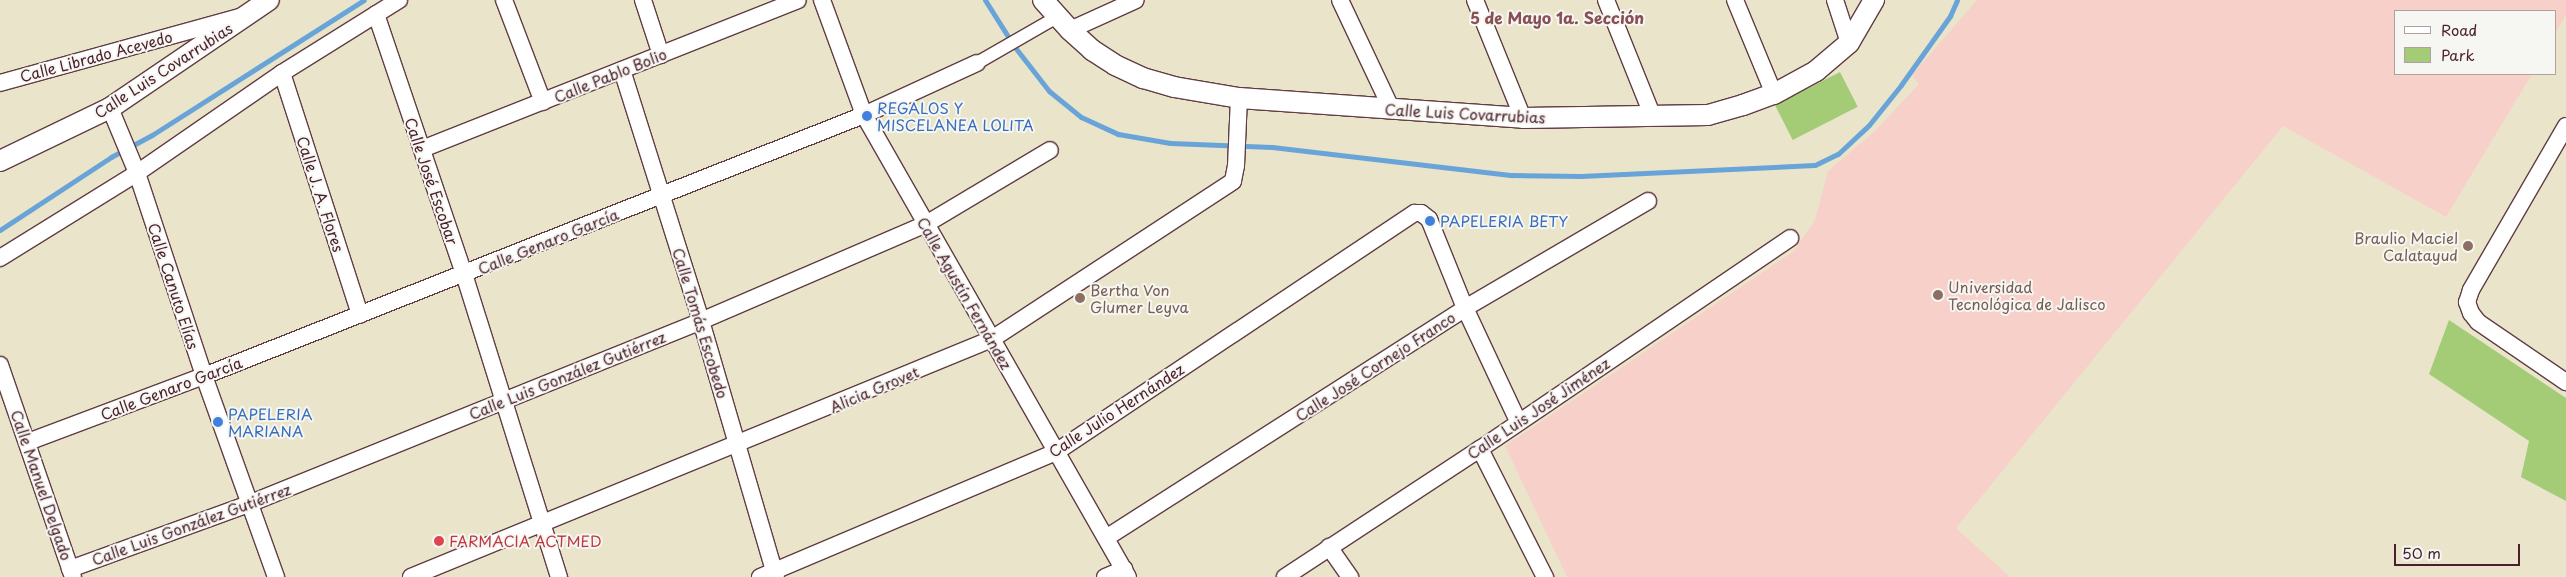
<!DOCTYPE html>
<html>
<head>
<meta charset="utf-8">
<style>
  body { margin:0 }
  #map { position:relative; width:2566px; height:577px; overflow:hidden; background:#eae5ca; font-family:"Playpen Sans",sans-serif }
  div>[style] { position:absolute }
  .built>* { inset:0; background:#f7d0ca }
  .green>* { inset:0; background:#a4cb76; transform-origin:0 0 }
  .stream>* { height:5px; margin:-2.5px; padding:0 2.5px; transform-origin:2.5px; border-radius:2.5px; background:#69a4d9 }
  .roads { filter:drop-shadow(1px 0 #623d43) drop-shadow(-1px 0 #623d43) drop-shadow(0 1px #623d43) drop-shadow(0 -1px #623d43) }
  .pedestrian>* { height:12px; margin:-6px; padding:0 6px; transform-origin:6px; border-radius:6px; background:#fff }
  .minor>* { height:16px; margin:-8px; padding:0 8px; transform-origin:8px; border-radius:8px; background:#fff }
  .tertiary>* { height:20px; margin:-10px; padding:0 10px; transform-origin:10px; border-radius:10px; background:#fff }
  .dots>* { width:14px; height:14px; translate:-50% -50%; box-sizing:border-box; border:2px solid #f6f6f2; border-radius:50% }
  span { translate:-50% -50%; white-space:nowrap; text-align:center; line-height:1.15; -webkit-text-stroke:4px #f6f6f2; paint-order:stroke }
  .street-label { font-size:15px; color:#4a1f2b }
  .shop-label { font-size:15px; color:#366cbe }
  .left { translate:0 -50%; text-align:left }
  .education-label { font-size:15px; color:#785e54 }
  .right { translate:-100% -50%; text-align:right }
  .health-label { font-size:15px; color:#be3a42 }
  .neighbourhood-label { font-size:16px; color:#884f54; font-weight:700 }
  .legend { position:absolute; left:2394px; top:10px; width:162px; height:65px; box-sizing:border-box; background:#f6f6f2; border:1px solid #b1a0a2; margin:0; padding:6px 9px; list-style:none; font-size:15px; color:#4a1f2b }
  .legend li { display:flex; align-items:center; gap:10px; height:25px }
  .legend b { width:25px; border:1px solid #b1a0a2 }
  .scale { position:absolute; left:2394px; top:544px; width:126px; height:22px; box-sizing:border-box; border:2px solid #4a1f2b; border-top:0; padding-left:6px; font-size:15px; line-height:18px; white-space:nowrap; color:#4a1f2b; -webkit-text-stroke:4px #f6f6f2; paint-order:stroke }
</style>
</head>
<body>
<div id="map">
  <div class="built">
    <div style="clip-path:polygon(1977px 0,2566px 0,2566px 15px,2555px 34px,2555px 11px,2395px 11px,2395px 74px,2532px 74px,2446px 217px,2283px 126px,1956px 528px,2010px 577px,1567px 577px,1505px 446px,1794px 251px,1815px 220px,1828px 171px,1874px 132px,1919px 84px,1912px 75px)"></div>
  </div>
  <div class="green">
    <div style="left:1840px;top:72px;width:39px;height:73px;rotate:63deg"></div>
    <div style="clip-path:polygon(2449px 320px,2566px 398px,2566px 501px,2521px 477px,2529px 441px,2429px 374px)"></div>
  </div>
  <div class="stream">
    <div style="left:985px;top:0;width:54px;rotate:57.8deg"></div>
    <div style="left:1014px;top:46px;width:57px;rotate:52.1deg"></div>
    <div style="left:1049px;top:91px;width:41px;rotate:39.1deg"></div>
    <div style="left:1081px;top:117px;width:41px;rotate:24.7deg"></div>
    <div style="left:1118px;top:134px;width:53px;rotate:9.8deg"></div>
    <div style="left:1170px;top:143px;width:102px;rotate:2.2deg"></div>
    <div style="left:1272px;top:147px;width:242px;rotate:6.7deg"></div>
    <div style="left:1512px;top:175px;width:69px;rotate:0.8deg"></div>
    <div style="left:1581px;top:176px;width:234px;rotate:-2.7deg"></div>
    <div style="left:1815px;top:165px;width:25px;rotate:-26deg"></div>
    <div style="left:1838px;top:154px;width:42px;rotate:-43.1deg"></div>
    <div style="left:1869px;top:125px;width:51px;rotate:-51.3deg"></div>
    <div style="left:1901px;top:85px;width:85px;rotate:-54.6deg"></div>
    <div style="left:1950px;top:16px;width:17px;rotate:-66deg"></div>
    <div style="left:0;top:230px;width:133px;rotate:-33.3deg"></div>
    <div style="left:111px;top:157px;width:47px;rotate:-28.2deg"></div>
    <div style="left:152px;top:135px;width:251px;rotate:-32.5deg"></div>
  </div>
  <div class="roads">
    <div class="pedestrian">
      <div style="left:977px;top:63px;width:92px;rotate:-29.9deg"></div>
    </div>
    <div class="minor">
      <div style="left:504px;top:0;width:109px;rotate:69.1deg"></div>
      <div style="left:643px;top:0;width:58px;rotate:71.9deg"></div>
      <div style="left:822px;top:0;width:122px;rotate:69.9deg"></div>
      <div style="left:864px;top:115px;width:532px;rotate:60.26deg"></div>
      <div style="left:1340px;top:0;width:122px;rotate:64.7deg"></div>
      <div style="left:1475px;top:0;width:127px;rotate:67.9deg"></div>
      <div style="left:1606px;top:0;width:126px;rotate:68.1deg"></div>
      <div style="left:1735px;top:0;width:102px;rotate:67.5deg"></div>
      <div style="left:1835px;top:0;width:45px;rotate:72deg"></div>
      <div style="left:376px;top:14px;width:274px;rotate:71.3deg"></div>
      <div style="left:464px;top:274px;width:318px;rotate:72.6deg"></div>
      <div style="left:1070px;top:30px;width:72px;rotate:-24.4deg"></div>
      <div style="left:622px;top:70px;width:263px;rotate:72.5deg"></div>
      <div style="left:701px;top:321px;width:267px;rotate:73.7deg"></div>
      <div style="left:282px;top:73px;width:254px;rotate:72.1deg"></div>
      <div style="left:0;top:83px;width:248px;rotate:-15.4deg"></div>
      <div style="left:110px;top:108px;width:70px;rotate:67.4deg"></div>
      <div style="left:137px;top:173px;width:214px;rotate:71.7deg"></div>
      <div style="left:204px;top:376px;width:214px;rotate:70.3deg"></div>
      <div style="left:2566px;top:126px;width:190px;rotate:120.1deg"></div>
      <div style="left:2471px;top:290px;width:13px;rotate:108deg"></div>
      <div style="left:2467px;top:302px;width:12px;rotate:70deg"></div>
      <div style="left:2471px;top:313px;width:11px;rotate:52deg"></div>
      <div style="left:2478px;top:322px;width:107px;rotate:34.3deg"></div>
      <div style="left:422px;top:149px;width:404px;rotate:-21.6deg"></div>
      <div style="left:0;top:258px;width:161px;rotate:-31.8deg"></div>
      <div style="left:137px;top:173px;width:176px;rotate:-34.6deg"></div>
      <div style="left:282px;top:73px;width:138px;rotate:-32deg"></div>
      <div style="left:0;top:365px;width:224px;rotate:71deg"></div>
      <div style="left:28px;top:442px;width:188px;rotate:-20.6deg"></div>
      <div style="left:204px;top:376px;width:710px;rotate:-21.58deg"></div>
      <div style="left:864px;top:115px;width:124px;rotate:-24.7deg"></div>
      <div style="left:1480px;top:449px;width:144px;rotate:63.1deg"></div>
      <div style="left:1106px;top:538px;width:426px;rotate:-32.6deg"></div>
      <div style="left:1465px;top:308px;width:212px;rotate:-30.3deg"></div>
      <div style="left:1329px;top:547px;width:37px;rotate:55deg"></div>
      <div style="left:70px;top:569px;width:193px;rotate:-20deg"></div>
      <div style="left:251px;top:503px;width:485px;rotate:-22deg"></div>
      <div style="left:701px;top:321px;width:245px;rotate:-23.3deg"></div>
      <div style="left:926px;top:224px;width:144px;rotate:-30.8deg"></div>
      <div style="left:411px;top:577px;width:628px;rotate:-22.28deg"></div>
      <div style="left:992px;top:339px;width:288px;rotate:-33.2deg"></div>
      <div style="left:1233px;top:181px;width:15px;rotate:-79deg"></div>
      <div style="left:1236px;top:166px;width:68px;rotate:-87.5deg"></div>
      <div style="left:760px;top:577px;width:321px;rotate:-22.9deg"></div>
      <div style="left:1056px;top:452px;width:431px;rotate:-33.7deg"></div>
      <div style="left:1415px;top:213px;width:6px"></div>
      <div style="left:1421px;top:213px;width:10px;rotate:37deg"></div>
      <div style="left:1429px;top:219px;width:96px;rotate:68deg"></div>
      <div style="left:1465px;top:308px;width:125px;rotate:64.9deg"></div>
      <div style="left:1105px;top:577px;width:21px;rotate:-23deg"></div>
      <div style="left:1285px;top:577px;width:233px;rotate:-33.3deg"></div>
      <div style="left:1480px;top:449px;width:375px;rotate:-34.2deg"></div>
    </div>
    <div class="tertiary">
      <div style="left:1043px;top:0;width:40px;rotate:48deg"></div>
      <div style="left:1070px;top:30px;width:30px;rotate:42deg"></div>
      <div style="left:1092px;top:50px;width:27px;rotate:33deg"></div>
      <div style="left:1115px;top:65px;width:31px;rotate:25deg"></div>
      <div style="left:1143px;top:78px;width:32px;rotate:16deg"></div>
      <div style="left:1174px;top:87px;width:66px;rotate:9.6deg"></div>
      <div style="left:1239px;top:98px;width:285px;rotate:4deg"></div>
      <div style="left:1523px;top:118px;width:185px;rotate:-0.9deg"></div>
      <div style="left:1708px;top:115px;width:36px;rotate:-16deg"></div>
      <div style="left:1743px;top:105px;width:33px;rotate:-20deg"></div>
      <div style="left:1774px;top:94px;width:48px;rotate:-28.7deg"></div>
      <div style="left:1816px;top:71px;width:43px;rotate:-40.3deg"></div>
      <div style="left:1849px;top:43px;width:50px;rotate:-59.8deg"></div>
      <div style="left:0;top:161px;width:122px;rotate:-25.7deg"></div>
      <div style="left:110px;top:108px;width:192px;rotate:-34.2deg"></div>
    </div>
  </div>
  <div class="dots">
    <div style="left:867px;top:116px;background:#3f7fe0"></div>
    <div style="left:1430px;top:221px;background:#3f7fe0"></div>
    <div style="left:2468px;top:246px;background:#8d6e63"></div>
    <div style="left:1938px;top:295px;background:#8d6e63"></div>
    <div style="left:1080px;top:298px;background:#8d6e63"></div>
    <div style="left:218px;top:422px;background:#3f7fe0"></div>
    <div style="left:439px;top:541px;background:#e0444e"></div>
  </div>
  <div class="street-label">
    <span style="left:96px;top:56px;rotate:-15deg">Calle Librado Acevedo</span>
    <span style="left:163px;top:70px;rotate:-33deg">Calle Luis Covarrubias</span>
    <span style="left:610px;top:75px;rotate:-22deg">Calle Pablo Bolio</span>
    <span style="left:1465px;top:113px;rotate:3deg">Calle Luis Covarrubias</span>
    <span style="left:432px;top:181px;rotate:71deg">Calle José Escobar</span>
    <span style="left:321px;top:194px;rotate:72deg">Calle J. A. Flores</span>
    <span style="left:548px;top:241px;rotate:-22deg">Calle Genaro García</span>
    <span style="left:174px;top:286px;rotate:72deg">Calle Canuto Elías</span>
    <span style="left:965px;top:293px;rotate:60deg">Calle Agustín Fernández</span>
    <span style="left:701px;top:323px;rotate:73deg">Calle Tomás Escobedo</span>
    <span style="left:1375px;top:366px;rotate:-33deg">Calle José Cornejo Franco</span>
    <span style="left:567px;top:375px;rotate:-22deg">Calle Luis González Gutiérrez</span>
    <span style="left:171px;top:388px;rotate:-21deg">Calle Genaro García</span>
    <span style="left:874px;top:389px;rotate:-23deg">Alicia Grovet</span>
    <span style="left:1538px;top:408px;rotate:-34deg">Calle Luis José Jiménez</span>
    <span style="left:1116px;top:410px;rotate:-33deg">Calle Julio Hernández</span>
    <span style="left:42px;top:485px;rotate:71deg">Calle Manuel Delgado</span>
    <span style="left:191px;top:524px;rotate:-20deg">Calle Luis González Gutiérrez</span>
  </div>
  <div class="shop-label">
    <span class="left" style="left:877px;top:116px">REGALOS Y<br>MISCELANEA LOLITA</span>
    <span class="left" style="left:1440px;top:221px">PAPELERIA BETY</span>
    <span class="left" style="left:228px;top:422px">PAPELERIA<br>MARIANA</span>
  </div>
  <div class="education-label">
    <span class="right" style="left:2458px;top:246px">Braulio Maciel<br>Calatayud</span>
    <span class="left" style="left:1948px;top:295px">Universidad<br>Tecnológica de Jalisco</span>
    <span class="left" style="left:1090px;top:298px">Bertha Von<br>Glumer Leyva</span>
  </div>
  <div class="health-label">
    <span class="left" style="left:449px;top:541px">FARMACIA ACTMED</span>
  </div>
  <div class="neighbourhood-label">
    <span style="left:1557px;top:17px">5 de Mayo 1a. Sección</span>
  </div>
  <ul class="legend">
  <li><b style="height:6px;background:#fff"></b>Road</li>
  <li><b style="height:14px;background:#a4cb76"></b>Park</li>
  </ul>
  <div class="scale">50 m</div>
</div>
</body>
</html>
